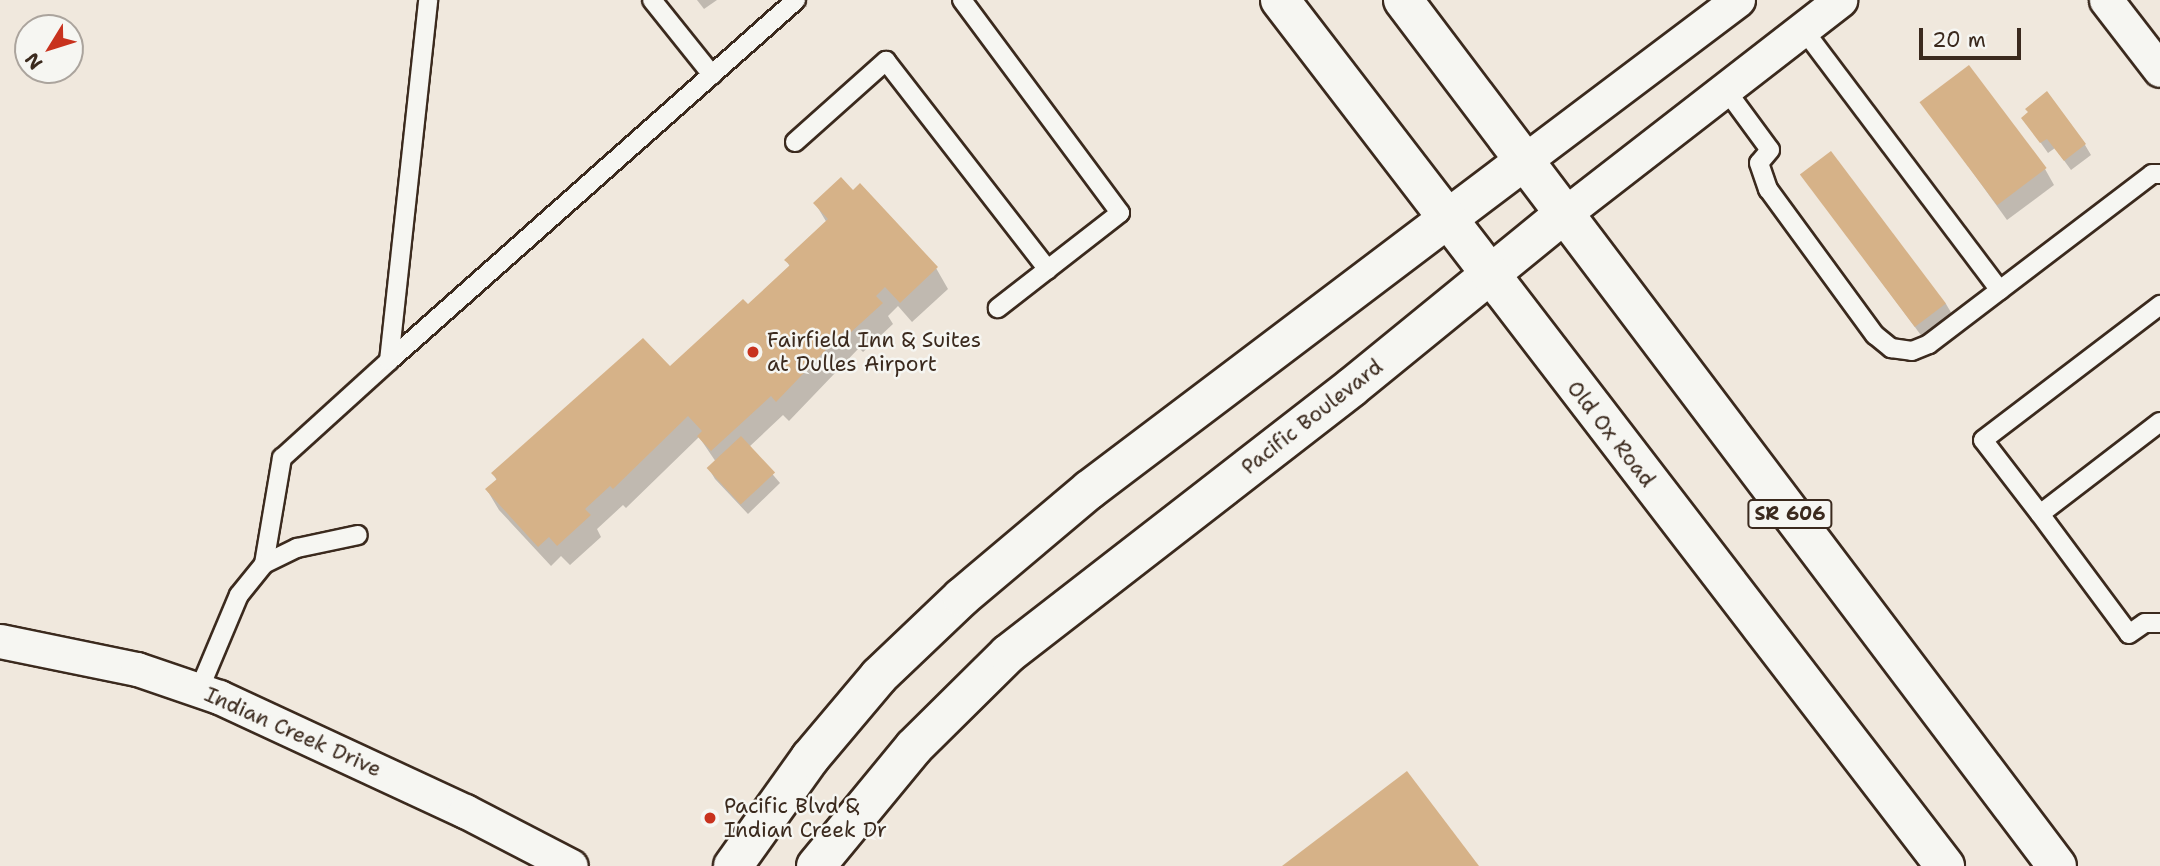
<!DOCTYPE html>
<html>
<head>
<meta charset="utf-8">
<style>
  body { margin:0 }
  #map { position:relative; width:2160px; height:866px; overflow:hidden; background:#f0e8dd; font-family:"Shantell Sans",sans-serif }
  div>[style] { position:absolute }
  .shadow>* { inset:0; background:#0003 }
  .building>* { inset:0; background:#d6b288; transform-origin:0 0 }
  .roads { filter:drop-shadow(2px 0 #3b2a1e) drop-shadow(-2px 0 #3b2a1e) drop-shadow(0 2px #3b2a1e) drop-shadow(0 -2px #3b2a1e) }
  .service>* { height:18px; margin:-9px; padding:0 9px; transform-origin:9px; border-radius:9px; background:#f6f6f2 }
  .minor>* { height:33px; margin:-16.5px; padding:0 16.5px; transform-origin:16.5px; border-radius:16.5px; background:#f6f6f2 }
  .secondary>* { height:38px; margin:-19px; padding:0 19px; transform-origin:19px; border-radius:19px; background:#f6f6f2 }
  .primary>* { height:38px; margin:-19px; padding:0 19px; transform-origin:19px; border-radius:19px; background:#f6f6f2 }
  .dots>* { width:19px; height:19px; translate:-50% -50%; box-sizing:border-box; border:4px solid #f6f6f2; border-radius:50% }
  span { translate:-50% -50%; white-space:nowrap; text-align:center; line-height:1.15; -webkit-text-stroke:5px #f6f6f2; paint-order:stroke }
  .shield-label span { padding:2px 5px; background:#f6f6f2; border:2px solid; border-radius:5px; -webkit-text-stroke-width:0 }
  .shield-label { font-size:19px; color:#3b2a1e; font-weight:700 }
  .poi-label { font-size:21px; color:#3b2a1e }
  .left { translate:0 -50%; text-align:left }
  .street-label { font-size:21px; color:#3b2a1e }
  .north { position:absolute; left:14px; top:14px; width:70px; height:70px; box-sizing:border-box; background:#f6f6f2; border:2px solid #aba49d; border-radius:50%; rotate:232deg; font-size:19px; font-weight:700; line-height:28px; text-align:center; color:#3b2a1e }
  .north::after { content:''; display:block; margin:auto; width:24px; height:32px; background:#c8321e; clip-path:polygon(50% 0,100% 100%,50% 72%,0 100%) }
  .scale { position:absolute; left:1919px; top:28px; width:102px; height:32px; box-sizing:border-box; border:4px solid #3b2a1e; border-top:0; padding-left:9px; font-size:21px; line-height:24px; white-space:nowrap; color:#3b2a1e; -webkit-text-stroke:5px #f6f6f2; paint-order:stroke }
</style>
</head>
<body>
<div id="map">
  <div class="shadow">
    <div style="clip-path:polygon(697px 0,717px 0,704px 9px)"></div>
    <div style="clip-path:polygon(1922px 102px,2045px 169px,2054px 185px,2007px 220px)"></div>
    <div style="clip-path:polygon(2023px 118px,2085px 145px,2091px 155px,2071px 170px,2055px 148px,2048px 153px)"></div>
    <div style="clip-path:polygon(1802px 175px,1946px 304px,1955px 319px,1926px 342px)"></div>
    <div style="clip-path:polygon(815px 203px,936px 268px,948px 289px,912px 322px,898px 306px,888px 316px,893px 324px,863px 352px,859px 348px,789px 421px,783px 415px,749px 447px,780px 483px,748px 514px,715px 479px,709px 469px,716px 462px,699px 437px,626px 508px,623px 505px,597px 529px,601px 537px,570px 565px,561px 556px,551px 566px,499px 510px,487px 490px,497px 481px,493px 473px,670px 369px,747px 307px,790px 267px,786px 260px,827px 223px)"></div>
  </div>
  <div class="building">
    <div style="left:1969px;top:65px;width:129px;height:62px;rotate:53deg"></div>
    <div style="clip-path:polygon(2047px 91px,2086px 144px,2064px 161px,2047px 139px,2040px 143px,2021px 118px,2028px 112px,2025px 109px)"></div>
    <div style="left:1831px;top:151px;width:191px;height:39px;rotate:53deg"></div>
    <div style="clip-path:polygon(841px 177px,853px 190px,860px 183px,938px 267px,900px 303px,885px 287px,876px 296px,883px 303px,850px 333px,846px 329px,776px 402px,771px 396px,711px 451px,697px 436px,702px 431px,688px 416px,613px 489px,610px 486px,585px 509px,591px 515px,557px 546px,549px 537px,538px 547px,485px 489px,497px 479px,491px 473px,643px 338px,670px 366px,743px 299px,748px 304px,790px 265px,784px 260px,828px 219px,813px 203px)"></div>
    <div style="left:741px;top:436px;width:50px;height:47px;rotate:47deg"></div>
    <div style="clip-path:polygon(1407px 771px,1479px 866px,1282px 866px)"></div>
  </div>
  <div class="roads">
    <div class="service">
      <div style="left:652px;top:0;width:96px;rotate:51.3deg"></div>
      <div style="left:962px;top:0;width:265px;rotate:53.4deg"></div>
      <div style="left:1120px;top:213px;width:155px;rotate:142.1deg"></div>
      <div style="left:1803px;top:29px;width:327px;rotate:53deg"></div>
      <div style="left:1726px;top:90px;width:74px;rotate:53.7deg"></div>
      <div style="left:1770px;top:150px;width:17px;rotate:130deg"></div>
      <div style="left:1759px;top:163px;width:28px;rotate:71deg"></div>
      <div style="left:1768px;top:189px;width:181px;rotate:53.8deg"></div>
      <div style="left:1875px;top:335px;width:21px;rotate:39deg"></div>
      <div style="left:1891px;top:348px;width:21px;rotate:8deg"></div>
      <div style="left:1912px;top:351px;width:18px;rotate:-22deg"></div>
      <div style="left:1929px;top:344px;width:280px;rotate:-37.3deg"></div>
      <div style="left:2152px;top:174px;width:8px"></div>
      <div style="left:795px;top:142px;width:122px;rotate:-41.7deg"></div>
      <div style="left:886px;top:61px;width:264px;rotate:52.2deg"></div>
      <div style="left:389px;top:361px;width:544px;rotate:-41.57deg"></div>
      <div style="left:2160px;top:422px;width:151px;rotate:142.5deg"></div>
      <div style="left:2040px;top:514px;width:149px;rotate:53.4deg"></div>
      <div style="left:2129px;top:634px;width:19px;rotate:-35deg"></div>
      <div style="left:2145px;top:623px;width:15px"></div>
      <div style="left:2040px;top:514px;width:93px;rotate:-127.6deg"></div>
      <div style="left:1983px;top:440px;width:223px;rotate:-37.3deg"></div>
      <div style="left:264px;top:564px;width:108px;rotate:-80.4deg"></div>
      <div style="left:282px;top:458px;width:144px;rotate:-42.2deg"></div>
      <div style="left:389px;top:361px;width:363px;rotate:-83.8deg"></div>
      <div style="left:199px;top:690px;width:103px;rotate:-67.2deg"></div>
      <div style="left:239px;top:595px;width:40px;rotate:-51deg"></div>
      <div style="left:264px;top:564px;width:37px;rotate:-26deg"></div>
      <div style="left:297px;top:548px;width:62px;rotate:-12deg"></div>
    </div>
    <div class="minor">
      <div style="left:2106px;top:0;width:88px;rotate:52.4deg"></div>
      <div style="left:1524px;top:161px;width:268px;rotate:-37deg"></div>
      <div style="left:1563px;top:215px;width:351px;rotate:-37.8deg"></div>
      <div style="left:0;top:641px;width:140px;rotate:11.6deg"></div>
      <div style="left:137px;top:669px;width:87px;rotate:18.9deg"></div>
      <div style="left:219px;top:697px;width:271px;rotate:24.9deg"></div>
      <div style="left:465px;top:811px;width:119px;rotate:27.4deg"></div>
    </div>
    <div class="secondary">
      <div style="left:733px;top:866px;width:133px;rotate:-54.5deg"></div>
      <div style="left:810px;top:758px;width:107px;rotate:-49.9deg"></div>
      <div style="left:879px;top:676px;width:115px;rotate:-43.6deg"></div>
      <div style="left:962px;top:597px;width:166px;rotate:-40.1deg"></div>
      <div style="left:1089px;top:490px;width:545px;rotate:-37.1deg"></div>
      <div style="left:816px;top:866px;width:154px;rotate:-50.5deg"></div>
      <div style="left:914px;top:747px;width:132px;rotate:-44.7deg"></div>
      <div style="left:1008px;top:654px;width:435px;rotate:-37.8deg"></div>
      <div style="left:1352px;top:387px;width:272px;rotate:-39.2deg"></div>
    </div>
    <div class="primary">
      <div style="left:1280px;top:0;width:1092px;rotate:52.48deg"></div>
      <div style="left:1403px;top:0;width:1085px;rotate:52.94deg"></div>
    </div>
  </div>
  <div class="dots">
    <div style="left:753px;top:352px;background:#c8321e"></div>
    <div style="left:710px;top:818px;background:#c8321e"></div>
  </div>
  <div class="shield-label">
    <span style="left:1790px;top:514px">SR 606</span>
  </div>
  <div class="poi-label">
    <span class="left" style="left:767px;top:352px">Fairfield Inn &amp; Suites<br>at Dulles Airport</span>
    <span class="left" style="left:724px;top:818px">Pacific Blvd &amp;<br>Indian Creek Dr</span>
  </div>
  <div class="street-label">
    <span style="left:1312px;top:417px;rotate:-38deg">Pacific Boulevard</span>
    <span style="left:1611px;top:434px;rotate:52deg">Old Ox Road</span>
    <span style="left:293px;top:732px;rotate:24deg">Indian Creek Drive</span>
  </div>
  <div class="north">N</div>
  <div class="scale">20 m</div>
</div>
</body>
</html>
